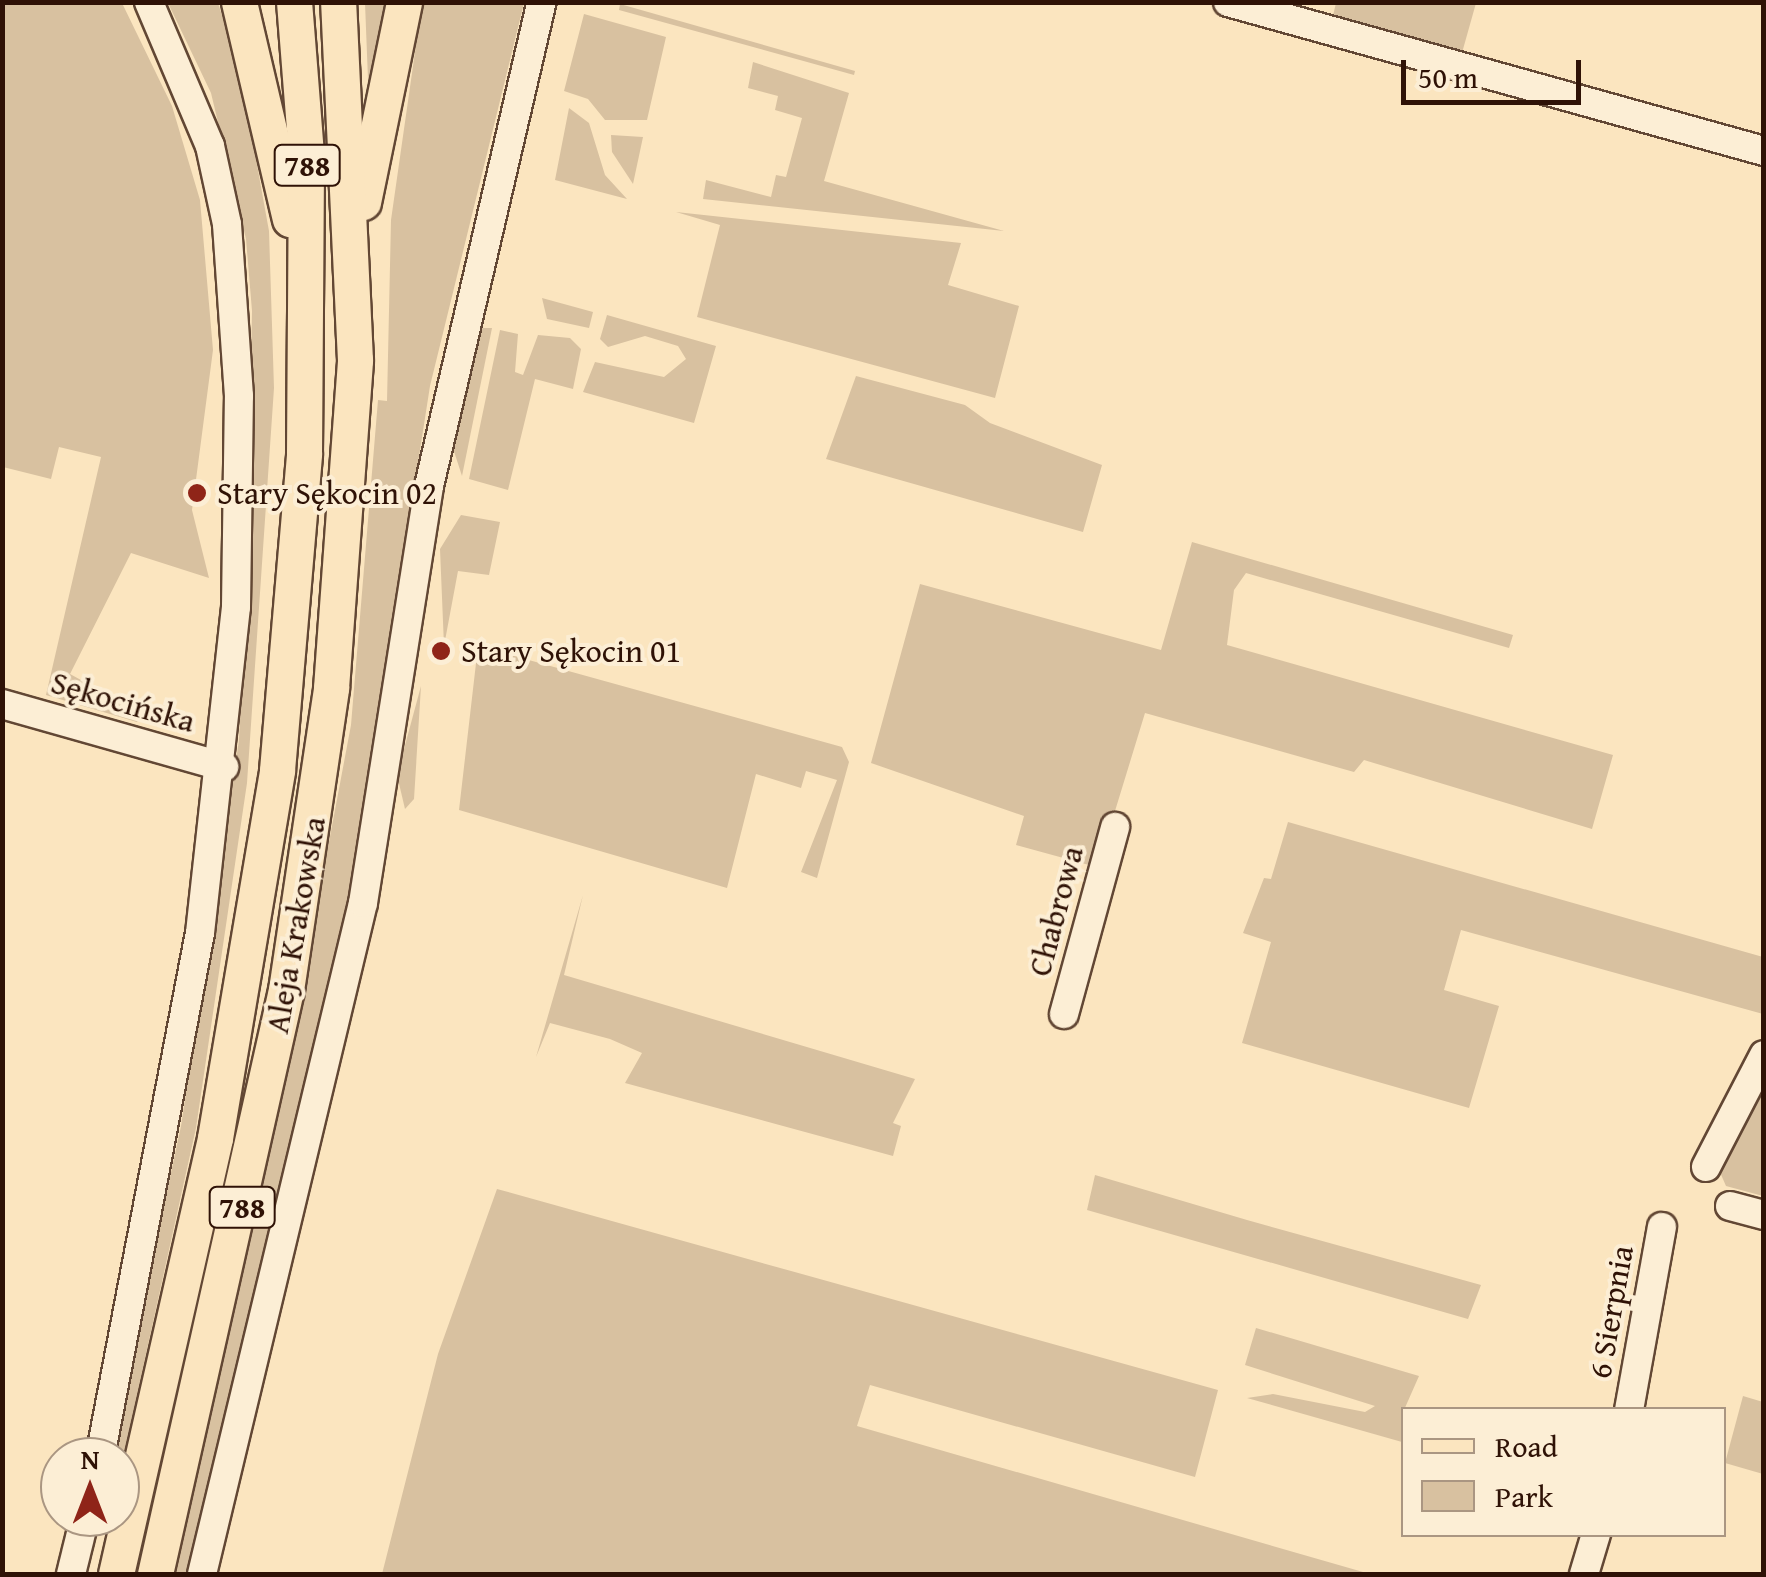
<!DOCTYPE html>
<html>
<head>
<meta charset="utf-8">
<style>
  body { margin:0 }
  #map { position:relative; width:1766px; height:1577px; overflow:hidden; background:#fbe5bf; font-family:"Gentium Book Plus",serif }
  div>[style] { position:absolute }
  .green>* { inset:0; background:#d8c1a0 }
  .roads { filter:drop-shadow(2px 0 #624734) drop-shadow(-2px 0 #624734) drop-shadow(0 2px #624734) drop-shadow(0 -2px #624734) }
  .minor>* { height:28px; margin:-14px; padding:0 14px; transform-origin:14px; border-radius:14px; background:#fceed5 }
  .major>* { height:35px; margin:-17.5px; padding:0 17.5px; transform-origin:17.5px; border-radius:17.5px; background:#fbe5bf }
  .dots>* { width:28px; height:28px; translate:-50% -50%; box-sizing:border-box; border:5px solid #fceed5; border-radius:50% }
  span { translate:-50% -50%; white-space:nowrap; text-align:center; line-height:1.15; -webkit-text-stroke:8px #fceed5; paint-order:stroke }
  .shield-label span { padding:2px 8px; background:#fceed5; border:2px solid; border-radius:8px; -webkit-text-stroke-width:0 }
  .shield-label { font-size:30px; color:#2f1206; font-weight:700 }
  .poi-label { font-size:32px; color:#2f1206 }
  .left { translate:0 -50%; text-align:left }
  .street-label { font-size:32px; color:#2f1206 }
  .frame { position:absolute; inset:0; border:5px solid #2f1206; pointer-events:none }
  .legend { position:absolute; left:1401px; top:1407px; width:325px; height:130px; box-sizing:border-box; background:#fceed5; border:2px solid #aa9682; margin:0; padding:12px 18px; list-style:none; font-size:30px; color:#2f1206 }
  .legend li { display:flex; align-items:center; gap:20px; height:50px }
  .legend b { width:50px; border:2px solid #aa9682 }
  .north { position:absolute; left:40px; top:1437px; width:100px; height:100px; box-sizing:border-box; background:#fceed5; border:2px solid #aa9682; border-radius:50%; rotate:0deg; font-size:28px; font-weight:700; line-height:40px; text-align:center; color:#2f1206 }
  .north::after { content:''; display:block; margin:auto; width:35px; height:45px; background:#8f2418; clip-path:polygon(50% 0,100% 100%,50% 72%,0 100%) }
  .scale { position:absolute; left:1401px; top:60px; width:180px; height:45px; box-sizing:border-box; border:5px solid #2f1206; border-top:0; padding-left:12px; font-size:30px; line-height:35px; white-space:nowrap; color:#2f1206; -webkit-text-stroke:8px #fceed5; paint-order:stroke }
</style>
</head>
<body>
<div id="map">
  <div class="green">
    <div style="clip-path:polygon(2px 3px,122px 3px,172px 106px,200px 200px,213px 350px,192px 510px,209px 578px,131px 553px,70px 674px,143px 714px,137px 722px,46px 695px,101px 457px,59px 447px,51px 479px,3px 467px)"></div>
    <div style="clip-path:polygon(168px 3px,218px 3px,240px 71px,269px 231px,274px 388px,247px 783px,196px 1128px,120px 1471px,120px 1457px,110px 1457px,181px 1126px,239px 740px,248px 532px,252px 311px,246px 239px,211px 93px)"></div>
    <div style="clip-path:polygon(365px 3px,388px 3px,369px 105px)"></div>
    <div style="clip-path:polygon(422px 3px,524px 3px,430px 386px,343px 943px,190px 1574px,169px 1574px,300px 996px,351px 725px,378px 400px,387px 401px,391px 220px)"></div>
    <div style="clip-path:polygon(1336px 3px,1476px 3px,1460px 60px,1331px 24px)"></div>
    <div style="clip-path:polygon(620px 4px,855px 71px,854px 75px,619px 10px)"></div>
    <div style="clip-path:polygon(584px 14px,666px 37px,647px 120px,605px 120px,588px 99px,564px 91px)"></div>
    <div style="clip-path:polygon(753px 62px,849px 93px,824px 181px,1004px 231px,703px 199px,706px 180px,771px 197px,776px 175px,786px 177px,802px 118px,775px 110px,778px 96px,748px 88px)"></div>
    <div style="clip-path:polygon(569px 108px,589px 123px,605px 175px,627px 199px,555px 180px)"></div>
    <div style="clip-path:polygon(611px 135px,643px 137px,633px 184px,612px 152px)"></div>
    <div style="clip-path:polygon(676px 212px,961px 243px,948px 285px,1019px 306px,995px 398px,697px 317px,720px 225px)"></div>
    <div style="clip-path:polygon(542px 298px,593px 312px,589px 328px,547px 319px)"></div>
    <div style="clip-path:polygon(607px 315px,716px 346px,694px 423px,583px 392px,595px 362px,664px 377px,686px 359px,678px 346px,645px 336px,608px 347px,600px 339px)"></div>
    <div style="clip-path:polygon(477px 328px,492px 328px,462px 476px,450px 439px)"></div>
    <div style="clip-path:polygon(500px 330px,518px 334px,515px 372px,523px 375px,538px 335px,570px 338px,581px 349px,573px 389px,535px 379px,508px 490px,469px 479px)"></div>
    <div style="clip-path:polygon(856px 376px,965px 405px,990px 423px,1102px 465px,1083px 532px,826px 459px)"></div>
    <div style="clip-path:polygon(461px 515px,500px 522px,489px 575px,458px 571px,444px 646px,440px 549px)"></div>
    <div style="clip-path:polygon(1192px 542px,1513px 635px,1509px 648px,1246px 573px,1234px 590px,1227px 645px,1613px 755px,1592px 829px,1364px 760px,1354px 772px,1145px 713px,1104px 847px,1089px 865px,1016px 845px,1024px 816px,871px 763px,920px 584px,1161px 650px)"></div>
    <div style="clip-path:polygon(478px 646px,842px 747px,849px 762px,817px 878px,801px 872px,837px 780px,806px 771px,801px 788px,756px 774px,727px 888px,459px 810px)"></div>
    <div style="clip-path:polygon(421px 686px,414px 799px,405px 809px,397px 775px)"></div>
    <div style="clip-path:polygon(1288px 822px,1763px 957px,1763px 1014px,1461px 930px,1444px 990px,1499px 1006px,1469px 1108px,1242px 1043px,1271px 942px,1243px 933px,1264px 878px,1271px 879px)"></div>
    <div style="clip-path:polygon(583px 895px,564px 975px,915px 1079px,893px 1123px,901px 1126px,893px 1156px,625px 1083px,642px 1053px,610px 1039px,550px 1023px,536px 1057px)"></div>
    <div style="clip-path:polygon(1763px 1091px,1763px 1196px,1726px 1186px,1719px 1170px)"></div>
    <div style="clip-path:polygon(1095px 1175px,1247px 1220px,1481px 1285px,1468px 1319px,1087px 1210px)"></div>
    <div style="clip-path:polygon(497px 1189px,1218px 1390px,1195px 1477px,870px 1385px,857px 1426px,1370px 1574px,382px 1574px,438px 1354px)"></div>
    <div style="clip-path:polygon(1256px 1328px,1419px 1376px,1404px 1410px,1402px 1442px,1247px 1398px,1273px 1394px,1365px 1412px,1375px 1406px,1245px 1365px)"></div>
    <div style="clip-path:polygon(1743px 1396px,1763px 1402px,1763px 1474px,1725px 1463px)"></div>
  </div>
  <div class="roads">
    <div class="minor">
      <div style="left:1228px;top:2px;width:556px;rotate:15.54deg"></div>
      <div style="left:2px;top:704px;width:231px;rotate:15.8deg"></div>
      <div style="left:1064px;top:1014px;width:194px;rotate:-74.7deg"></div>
      <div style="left:1706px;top:1167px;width:126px;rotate:-62.6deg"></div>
      <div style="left:1730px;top:1206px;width:35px;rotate:15deg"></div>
      <div style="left:1629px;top:1410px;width:186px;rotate:-79.8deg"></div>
      <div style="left:100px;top:1457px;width:533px;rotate:-79.2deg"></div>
      <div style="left:200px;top:933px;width:328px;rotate:-83.7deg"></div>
      <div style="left:236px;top:607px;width:211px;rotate:-89.2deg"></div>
      <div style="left:239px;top:396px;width:172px;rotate:-94deg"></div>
      <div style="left:227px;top:224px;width:80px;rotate:-102.3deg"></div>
      <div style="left:210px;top:146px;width:156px;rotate:-113deg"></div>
      <div style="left:71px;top:1574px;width:59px;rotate:-76.2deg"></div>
      <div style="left:202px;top:1574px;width:690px;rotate:-76.51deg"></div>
      <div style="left:363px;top:903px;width:422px;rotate:-81deg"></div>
      <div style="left:429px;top:486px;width:497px;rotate:-76.9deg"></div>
      <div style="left:1584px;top:1574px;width:42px;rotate:-73.3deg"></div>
    </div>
    <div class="major">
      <div style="left:239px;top:2px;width:223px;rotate:76.8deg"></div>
      <div style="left:363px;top:202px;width:204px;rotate:-78.4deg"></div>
      <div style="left:116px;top:1574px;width:447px;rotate:-77.2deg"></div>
      <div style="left:215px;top:1138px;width:373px;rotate:-80.4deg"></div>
      <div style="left:277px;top:770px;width:318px;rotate:-85.1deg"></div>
      <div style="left:304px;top:453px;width:299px;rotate:-89.6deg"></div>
      <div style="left:306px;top:154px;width:152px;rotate:-94.5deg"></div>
      <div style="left:155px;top:1574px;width:599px;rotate:-77.36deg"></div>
      <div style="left:286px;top:990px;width:305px;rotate:-81.5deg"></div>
      <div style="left:331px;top:688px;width:329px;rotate:-85.8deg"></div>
      <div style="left:355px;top:360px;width:358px;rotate:-92.7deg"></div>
    </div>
  </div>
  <div class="dots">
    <div style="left:197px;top:493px;background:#8f2418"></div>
    <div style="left:441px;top:651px;background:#8f2418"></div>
  </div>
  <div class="shield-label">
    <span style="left:307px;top:165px">788</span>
    <span style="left:242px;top:1207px">788</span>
  </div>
  <div class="poi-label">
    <span class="left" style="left:217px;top:493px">Stary Sękocin 02</span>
    <span class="left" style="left:461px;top:651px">Stary Sękocin 01</span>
  </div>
  <div class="street-label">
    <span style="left:123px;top:702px;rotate:16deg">Sękocińska</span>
    <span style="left:1056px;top:911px;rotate:-75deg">Chabrowa</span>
    <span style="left:296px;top:925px;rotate:-80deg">Aleja Krakowska</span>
    <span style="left:1611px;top:1312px;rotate:-80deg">6 Sierpnia</span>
  </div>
  <div class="frame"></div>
  <ul class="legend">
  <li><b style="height:12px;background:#fbe5bf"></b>Road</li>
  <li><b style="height:28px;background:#d8c1a0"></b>Park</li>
  </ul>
  <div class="north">N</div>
  <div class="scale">50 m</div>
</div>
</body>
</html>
